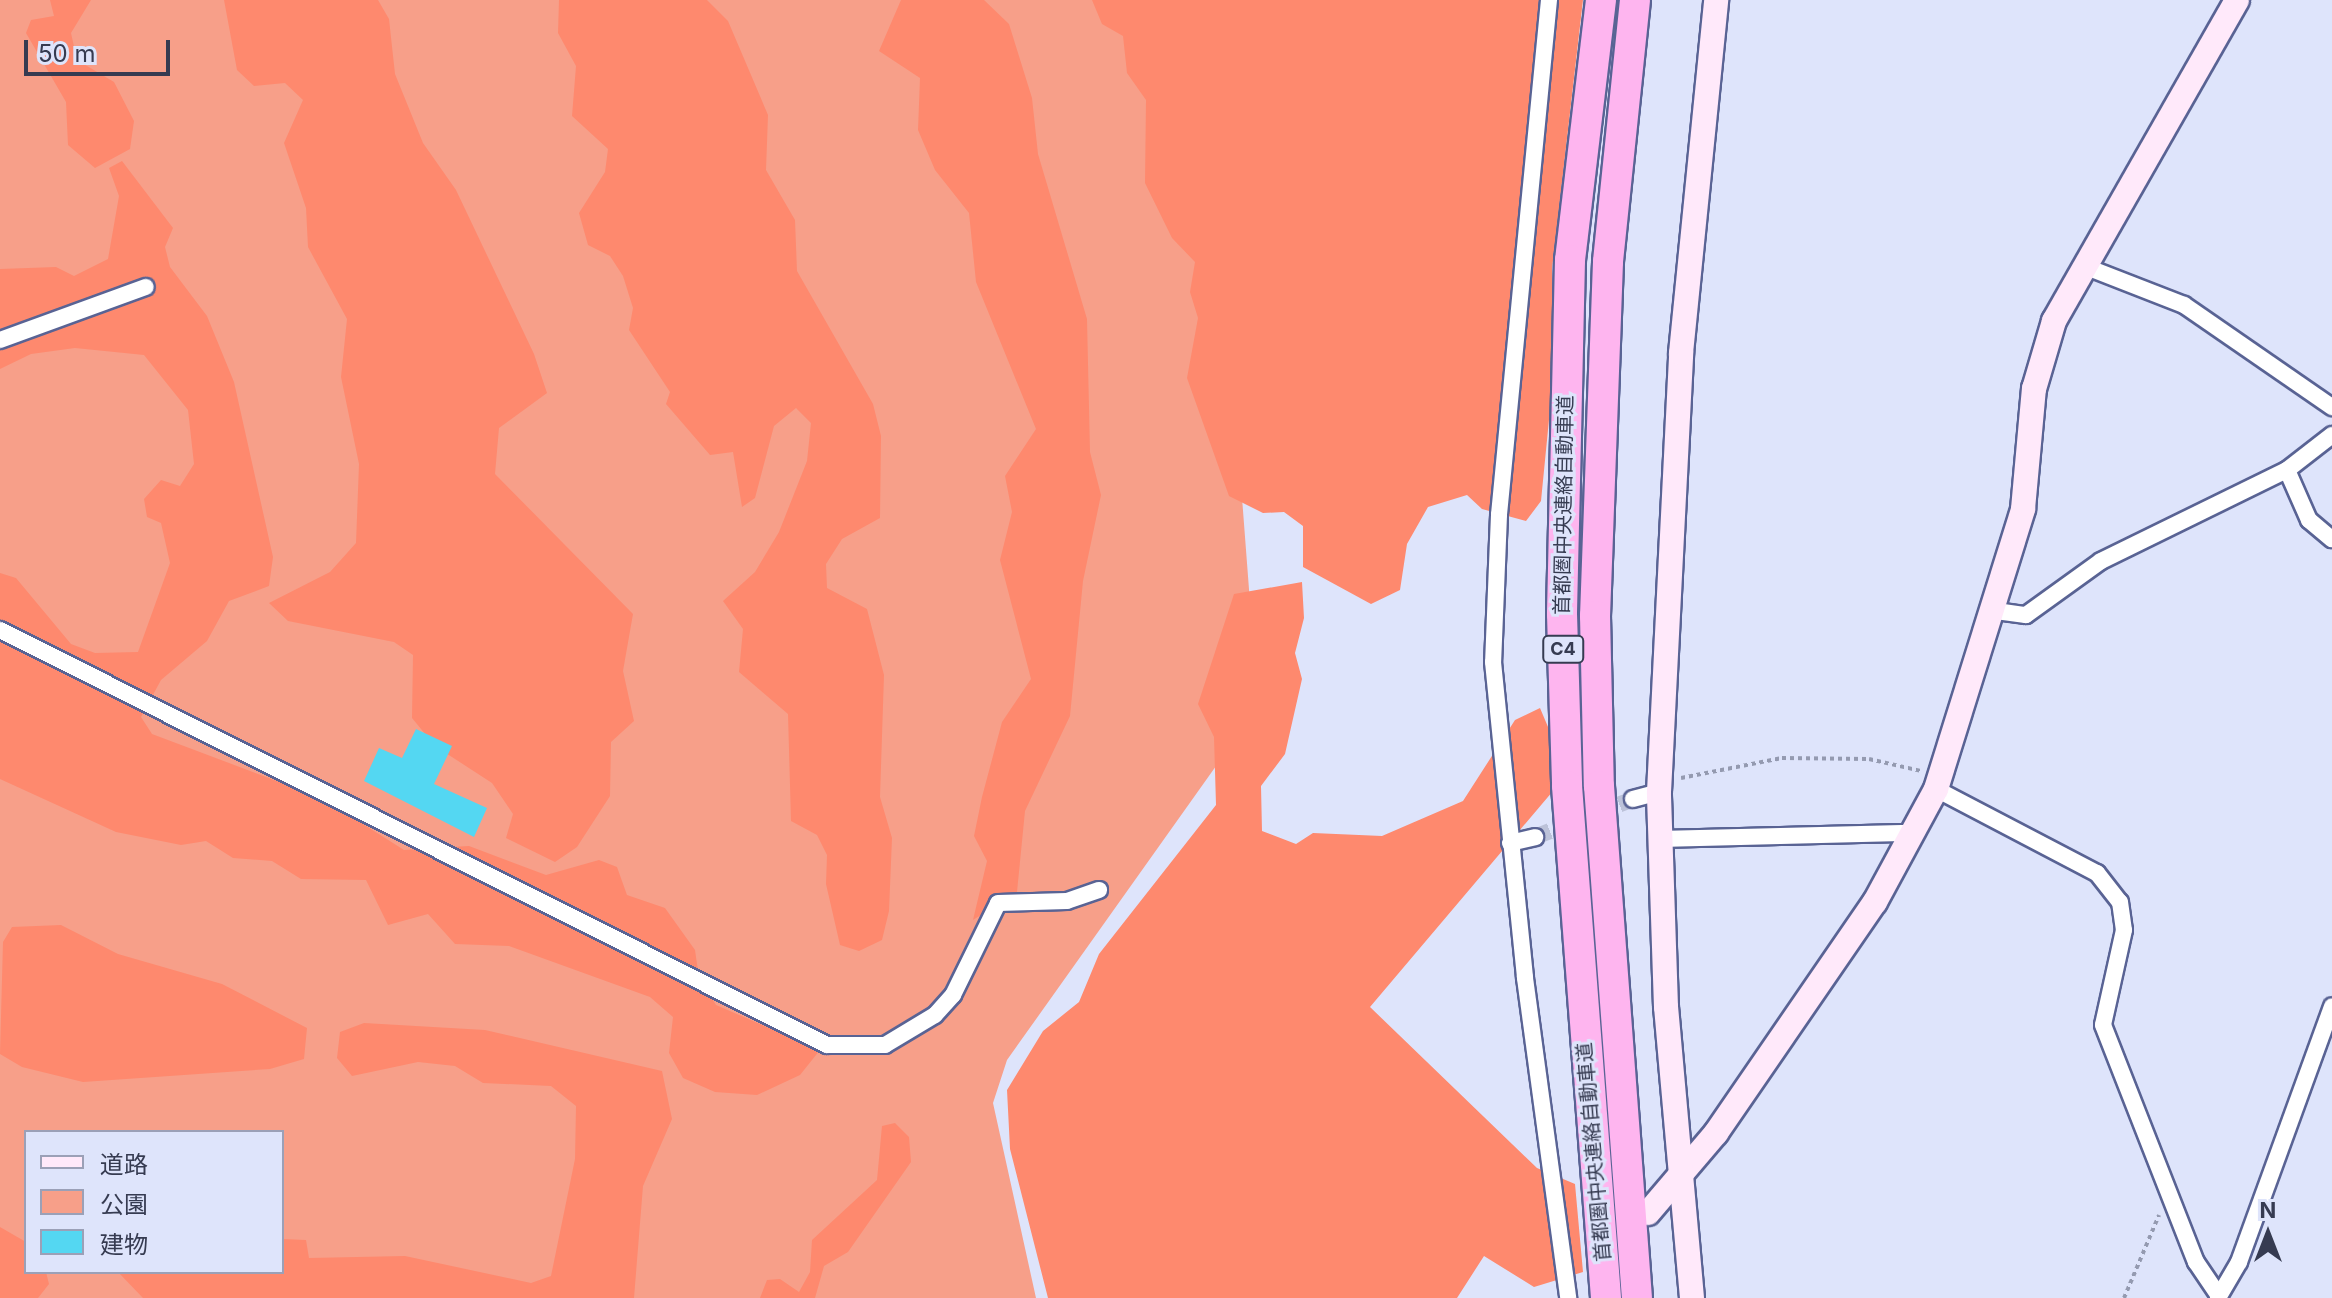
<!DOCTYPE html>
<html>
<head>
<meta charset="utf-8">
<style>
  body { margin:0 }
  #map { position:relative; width:2332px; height:1298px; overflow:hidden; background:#dee4fb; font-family:Inter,"Noto Sans JP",sans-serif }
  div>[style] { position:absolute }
  .green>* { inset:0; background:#f79f89 }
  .forest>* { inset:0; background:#fe896e }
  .building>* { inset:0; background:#54d7f2 }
  .street-tunnel>* { height:16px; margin-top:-8px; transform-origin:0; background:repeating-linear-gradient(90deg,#bcc2d9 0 16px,transparent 0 24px) }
  .path>* { height:4px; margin-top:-2px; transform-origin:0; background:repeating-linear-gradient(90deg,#949ab0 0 4px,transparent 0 8px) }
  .roads { filter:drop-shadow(2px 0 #596394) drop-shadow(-2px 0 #596394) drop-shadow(0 2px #596394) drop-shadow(0 -2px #596394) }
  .street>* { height:16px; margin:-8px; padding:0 8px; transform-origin:8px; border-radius:8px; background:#fff }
  .secondary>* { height:24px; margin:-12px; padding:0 12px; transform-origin:12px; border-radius:12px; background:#ffe9fa }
  .highway>* { height:30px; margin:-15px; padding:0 15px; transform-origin:15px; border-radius:15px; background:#feb5ef }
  span { translate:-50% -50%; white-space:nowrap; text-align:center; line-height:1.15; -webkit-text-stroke:6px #dee4fb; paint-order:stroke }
  .shield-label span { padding:2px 6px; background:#dee4fb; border:2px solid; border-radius:6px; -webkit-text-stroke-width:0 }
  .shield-label { font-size:18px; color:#363b51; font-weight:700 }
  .street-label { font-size:20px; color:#363b51 }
  .legend { position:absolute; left:24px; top:1130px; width:260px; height:144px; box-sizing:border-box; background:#dee4fb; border:2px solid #9ba0b7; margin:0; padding:10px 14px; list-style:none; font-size:24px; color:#363b51 }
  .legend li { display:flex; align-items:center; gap:16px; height:40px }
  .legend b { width:40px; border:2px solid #9ba0b7 }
  .north { position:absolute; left:2228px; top:1194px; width:80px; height:80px; -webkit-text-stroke:6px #dee4fb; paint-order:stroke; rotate:0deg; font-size:22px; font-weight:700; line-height:32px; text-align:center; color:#363b51 }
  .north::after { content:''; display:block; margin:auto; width:28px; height:36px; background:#363b51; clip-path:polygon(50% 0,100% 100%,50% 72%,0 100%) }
  .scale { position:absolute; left:24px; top:40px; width:146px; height:36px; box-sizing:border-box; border:4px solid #363b51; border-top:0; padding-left:10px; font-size:24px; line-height:28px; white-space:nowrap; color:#363b51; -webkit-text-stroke:6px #dee4fb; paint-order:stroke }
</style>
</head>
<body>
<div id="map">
  <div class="green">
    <div style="clip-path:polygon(evenodd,0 0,1204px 0,1258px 707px,1007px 1060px,993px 1103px,1036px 1298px,0 1298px,0 0,26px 1132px,282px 1132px,282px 1272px,26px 1272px,26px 1132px)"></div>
  </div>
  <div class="forest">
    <div style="clip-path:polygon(50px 0,91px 0,71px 33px,77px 60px,114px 82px,134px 121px,130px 149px,95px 168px,68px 145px,66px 102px,26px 33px,31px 20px,54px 16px)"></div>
    <div style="clip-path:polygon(224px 0,378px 0,389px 19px,395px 74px,423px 143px,456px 190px,534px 354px,547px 393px,499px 428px,495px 474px,633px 614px,623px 671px,634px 721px,611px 742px,610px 796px,577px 847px,555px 862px,506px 838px,513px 814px,492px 783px,435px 746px,412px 718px,413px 655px,394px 642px,288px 621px,269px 603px,330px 572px,356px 543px,359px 464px,341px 377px,347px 319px,308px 247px,306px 208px,284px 143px,303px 100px,285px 83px,254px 86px,237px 70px)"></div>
    <div style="clip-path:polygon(559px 0,707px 0,728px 21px,768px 115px,766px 170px,795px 220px,797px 271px,873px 404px,881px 436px,880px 518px,842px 539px,826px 564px,827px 588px,867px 609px,884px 675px,880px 797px,892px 838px,889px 911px,882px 940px,859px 951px,840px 945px,826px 884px,827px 855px,817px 835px,791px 821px,788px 714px,739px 672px,743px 629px,723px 601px,755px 572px,779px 532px,807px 461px,811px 423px,796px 408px,774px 426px,755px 498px,742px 507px,733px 452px,710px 455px,666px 404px,670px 392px,629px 330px,633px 308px,623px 276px,610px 256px,588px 245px,579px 213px,605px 172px,608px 149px,572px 116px,576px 66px,558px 33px)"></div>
    <div style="clip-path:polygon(901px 0,984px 0,1009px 24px,1032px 98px,1038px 154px,1087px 319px,1090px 452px,1101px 495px,1083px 581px,1070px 716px,1025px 811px,1017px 892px,973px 920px,987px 861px,974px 836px,982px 797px,1002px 722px,1031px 679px,1000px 560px,1012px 512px,1005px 476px,1036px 429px,976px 282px,969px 213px,935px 170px,918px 130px,920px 78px,879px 51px)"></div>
    <div style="clip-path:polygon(1092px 0,1583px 0,1552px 269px,1554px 369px,1541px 501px,1526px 521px,1482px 509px,1467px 495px,1428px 507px,1407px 544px,1400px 590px,1371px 604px,1303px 567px,1303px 526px,1284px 512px,1263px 513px,1229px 496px,1187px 378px,1198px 318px,1190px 292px,1195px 262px,1172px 238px,1145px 183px,1146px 100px,1127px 73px,1123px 36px,1102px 24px)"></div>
    <div style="clip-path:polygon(122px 161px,173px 228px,165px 247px,170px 267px,207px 316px,234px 382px,273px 557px,269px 586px,229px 601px,207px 641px,161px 680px,141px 717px,152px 734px,322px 798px,404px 850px,469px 846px,546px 875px,599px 860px,617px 867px,627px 895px,665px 908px,695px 950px,699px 978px,716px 1005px,820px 1050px,800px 1075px,757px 1095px,715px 1092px,683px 1078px,669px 1053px,673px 1017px,650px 997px,509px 946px,455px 944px,428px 914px,388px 925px,366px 880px,301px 879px,272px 861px,233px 858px,206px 841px,181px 845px,116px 832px,0 779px,0 573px,16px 578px,71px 644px,95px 653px,138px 652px,170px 563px,161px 523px,147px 517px,144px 499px,161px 480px,180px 486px,194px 464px,188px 410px,144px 355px,75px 348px,31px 354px,0 369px,0 269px,56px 267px,74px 276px,108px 259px,119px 196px,109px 168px)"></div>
    <div style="clip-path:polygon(1302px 582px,1304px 618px,1295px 653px,1302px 679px,1285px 754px,1261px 786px,1262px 831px,1296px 844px,1313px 833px,1382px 836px,1463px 801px,1515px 720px,1540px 708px,1551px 734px,1553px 791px,1370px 1007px,1537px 1168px,1575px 1184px,1583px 1272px,1534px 1287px,1484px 1256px,1457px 1298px,1048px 1298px,1010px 1149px,1007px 1090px,1043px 1031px,1079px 1002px,1099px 954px,1216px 805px,1214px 737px,1198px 704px,1234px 594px)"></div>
    <div style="clip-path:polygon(61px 925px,118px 954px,222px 984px,307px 1028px,304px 1059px,270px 1069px,83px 1082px,22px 1067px,0 1054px,3px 942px,12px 927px)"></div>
    <div style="clip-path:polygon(364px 1023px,485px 1030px,662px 1071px,672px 1119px,643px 1186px,634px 1298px,143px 1298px,118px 1272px,282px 1272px,282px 1239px,306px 1240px,309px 1258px,405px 1256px,531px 1283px,551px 1276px,575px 1159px,576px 1106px,551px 1086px,483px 1083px,455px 1066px,418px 1062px,352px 1076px,337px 1058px,340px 1032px)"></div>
    <div style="clip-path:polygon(895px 1123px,909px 1137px,911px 1162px,848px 1252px,824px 1266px,815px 1298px,760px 1298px,767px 1280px,780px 1279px,799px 1292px,810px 1272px,812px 1240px,877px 1180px,882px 1126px)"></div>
    <div style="clip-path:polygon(0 1227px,26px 1242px,26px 1272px,46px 1272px,49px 1284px,38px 1298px,0 1298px)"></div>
  </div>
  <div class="building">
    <div style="clip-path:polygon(416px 729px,452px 746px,434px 784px,487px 808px,474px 837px,364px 781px,379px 748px,402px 758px)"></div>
  </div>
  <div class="street-tunnel">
    <div style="left:1597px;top:813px;width:39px;rotate:-21deg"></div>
    <div style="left:1535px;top:837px;width:43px;rotate:-21.8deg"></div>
  </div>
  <div class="path">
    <div style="left:1681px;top:778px;width:103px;rotate:-11.2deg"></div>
    <div style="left:1782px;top:758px;width:87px;rotate:0.7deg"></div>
    <div style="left:1869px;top:759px;width:53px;rotate:13deg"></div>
    <div style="left:2124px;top:1298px;width:90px;rotate:-67.1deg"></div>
  </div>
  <div class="roads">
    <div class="street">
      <div style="left:1549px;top:0;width:517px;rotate:95.55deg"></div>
      <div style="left:1499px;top:515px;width:147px;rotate:92.3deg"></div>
      <div style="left:1493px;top:662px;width:318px;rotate:84.2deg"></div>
      <div style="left:1525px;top:978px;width:323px;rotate:82.3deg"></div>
      <div style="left:2084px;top:266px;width:107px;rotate:21.3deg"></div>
      <div style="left:2184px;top:305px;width:180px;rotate:34.6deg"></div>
      <div style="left:0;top:340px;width:155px;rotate:-20deg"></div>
      <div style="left:2287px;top:470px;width:55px;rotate:66.3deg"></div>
      <div style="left:2309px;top:520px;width:30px;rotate:40deg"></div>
      <div style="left:1996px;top:611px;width:30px;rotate:8deg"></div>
      <div style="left:2026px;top:615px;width:92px;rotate:-35.8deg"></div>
      <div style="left:2101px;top:561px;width:207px;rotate:-26.1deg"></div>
      <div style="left:2287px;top:470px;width:57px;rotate:-37.9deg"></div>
      <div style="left:0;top:630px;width:925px;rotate:26.65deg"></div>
      <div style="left:827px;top:1045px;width:58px"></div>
      <div style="left:885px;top:1045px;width:58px;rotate:-31deg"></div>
      <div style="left:935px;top:1015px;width:27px;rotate:-48deg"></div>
      <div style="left:953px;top:995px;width:102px;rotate:-63.9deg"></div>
      <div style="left:998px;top:903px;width:69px;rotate:-1.7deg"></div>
      <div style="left:1067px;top:901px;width:34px;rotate:-19deg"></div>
      <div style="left:1936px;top:789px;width:182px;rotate:27.6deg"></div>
      <div style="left:2097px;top:873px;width:37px;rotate:52deg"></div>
      <div style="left:2120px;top:902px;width:28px;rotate:82deg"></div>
      <div style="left:2124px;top:930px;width:97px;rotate:102.5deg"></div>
      <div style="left:2103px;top:1025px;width:255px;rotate:68.6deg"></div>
      <div style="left:2196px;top:1262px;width:41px;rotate:55.9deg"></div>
      <div style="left:1633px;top:799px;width:27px;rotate:-15deg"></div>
      <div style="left:1659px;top:839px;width:253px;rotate:-1.4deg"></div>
      <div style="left:1510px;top:843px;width:26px;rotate:-13deg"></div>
      <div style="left:2218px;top:1298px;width:42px;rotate:-59.7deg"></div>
      <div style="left:2239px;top:1262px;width:272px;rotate:-70deg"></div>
    </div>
    <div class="secondary">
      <div style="left:1648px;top:1213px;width:105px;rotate:-49.6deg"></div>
      <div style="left:1716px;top:1133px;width:280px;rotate:-55.5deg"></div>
      <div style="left:1875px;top:902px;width:128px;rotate:-61.6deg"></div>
      <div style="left:1936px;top:789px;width:293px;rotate:-72.7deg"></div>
      <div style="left:2023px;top:509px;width:121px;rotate:-84.8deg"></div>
      <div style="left:2034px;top:389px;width:71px;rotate:-73.6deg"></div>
      <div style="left:2054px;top:321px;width:369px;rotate:-60.3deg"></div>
      <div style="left:1692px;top:1298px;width:292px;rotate:-95.1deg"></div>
      <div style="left:1666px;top:1007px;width:215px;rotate:-91.9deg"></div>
      <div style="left:1659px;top:792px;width:440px;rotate:-87.1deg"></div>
      <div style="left:1681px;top:353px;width:355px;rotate:-84.3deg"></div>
    </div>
    <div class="highway">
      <div style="left:1601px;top:0;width:262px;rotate:96.8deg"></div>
      <div style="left:1570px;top:260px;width:354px;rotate:91.3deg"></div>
      <div style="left:1562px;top:614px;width:172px;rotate:88.3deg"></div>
      <div style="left:1567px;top:786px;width:513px;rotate:85.64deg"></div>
      <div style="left:1635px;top:0;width:263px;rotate:95.9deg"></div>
      <div style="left:1608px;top:262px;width:354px;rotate:92.1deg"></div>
      <div style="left:1595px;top:616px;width:170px;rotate:88.7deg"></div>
      <div style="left:1599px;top:786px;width:513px;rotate:85.76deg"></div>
    </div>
  </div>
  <div class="shield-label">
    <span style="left:1563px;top:649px">C4</span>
  </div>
  <div class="street-label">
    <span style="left:1564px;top:505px;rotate:-89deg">首都圏中央連絡自動車道</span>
    <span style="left:1594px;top:1152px;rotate:-95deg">首都圏中央連絡自動車道</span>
  </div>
  <ul class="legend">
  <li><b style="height:10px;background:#ffe9fa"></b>道路</li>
  <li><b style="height:22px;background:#f79f89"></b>公園</li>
  <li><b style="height:22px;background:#54d7f2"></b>建物</li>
  </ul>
  <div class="north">N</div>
  <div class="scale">50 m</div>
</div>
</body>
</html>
